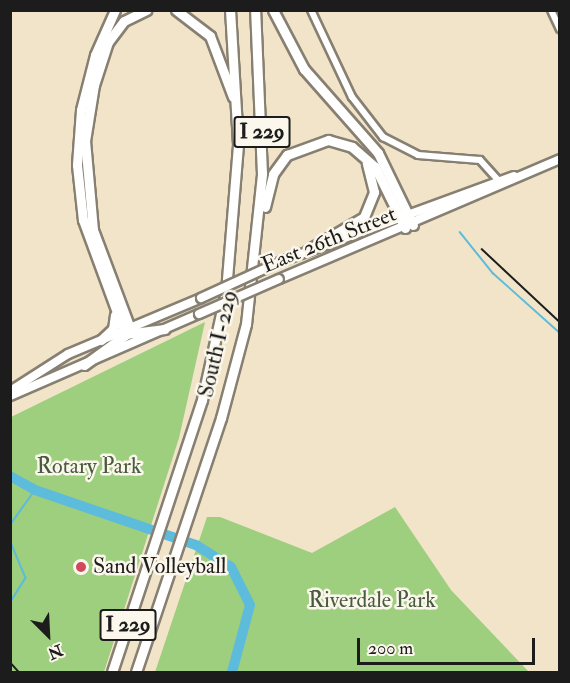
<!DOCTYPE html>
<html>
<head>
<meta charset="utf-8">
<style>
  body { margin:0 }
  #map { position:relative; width:570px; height:683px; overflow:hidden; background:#f2e4c8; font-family:"IM FELL Double Pica",serif }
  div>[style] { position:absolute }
  .green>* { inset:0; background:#9dcf7e }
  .stream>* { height:1.5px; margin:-0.75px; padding:0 0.75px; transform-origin:0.75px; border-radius:0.75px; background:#5dbbdb }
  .river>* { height:10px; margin:-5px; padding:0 5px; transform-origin:5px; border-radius:5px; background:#5dbbdb }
  .roads { filter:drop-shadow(2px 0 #878072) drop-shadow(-2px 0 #878072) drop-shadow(0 2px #878072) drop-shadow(0 -2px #878072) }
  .tertiary>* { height:6px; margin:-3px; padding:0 3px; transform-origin:3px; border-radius:3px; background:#fff }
  .secondary>* { height:8px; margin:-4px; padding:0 4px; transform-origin:4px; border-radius:4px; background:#fff }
  .motorway>* { height:9px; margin:-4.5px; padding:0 4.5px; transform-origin:4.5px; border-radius:4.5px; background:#fff }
  .rail>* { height:1.5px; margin:-0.75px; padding:0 0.75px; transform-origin:0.75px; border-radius:0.75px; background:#1c1c1c }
  .bridges { filter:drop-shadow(2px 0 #878072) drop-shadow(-2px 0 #878072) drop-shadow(0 2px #878072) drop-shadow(0 -2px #878072) }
  .secondary-bridge>* { height:8px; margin:-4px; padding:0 4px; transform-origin:4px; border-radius:4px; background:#fff }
  .dots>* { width:16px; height:16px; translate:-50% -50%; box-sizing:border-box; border:3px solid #fbf7ec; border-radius:50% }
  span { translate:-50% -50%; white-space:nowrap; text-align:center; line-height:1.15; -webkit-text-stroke:5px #fbf7ec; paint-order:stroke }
  .shield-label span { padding:2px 4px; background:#fbf7ec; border:2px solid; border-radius:4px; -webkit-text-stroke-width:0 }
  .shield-label { font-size:21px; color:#1c1c1c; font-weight:700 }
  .street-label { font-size:22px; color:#1c1c1c }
  .park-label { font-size:22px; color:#495b3e }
  .poi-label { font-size:22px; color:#1c1c1c }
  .left { translate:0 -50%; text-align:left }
  .frame { position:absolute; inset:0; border:12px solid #1c1c1c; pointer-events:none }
  .north { position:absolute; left:18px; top:605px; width:60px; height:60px; -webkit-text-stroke:4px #fbf7ec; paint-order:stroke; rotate:156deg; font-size:16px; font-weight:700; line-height:24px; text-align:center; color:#1c1c1c }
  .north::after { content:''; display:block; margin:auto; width:21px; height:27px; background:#1c1c1c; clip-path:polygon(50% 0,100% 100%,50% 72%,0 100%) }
  .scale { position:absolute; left:357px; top:638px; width:178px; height:27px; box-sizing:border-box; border:3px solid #1c1c1c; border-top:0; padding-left:8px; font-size:18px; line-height:21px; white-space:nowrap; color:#1c1c1c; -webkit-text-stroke:4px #fbf7ec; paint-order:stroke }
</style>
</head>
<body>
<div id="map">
  <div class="green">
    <div style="clip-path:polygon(205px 322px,179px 438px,104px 672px,11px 672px,11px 417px)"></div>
    <div style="clip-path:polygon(395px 507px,451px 590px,529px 672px,155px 672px,207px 517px,220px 517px,312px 553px)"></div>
  </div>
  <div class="stream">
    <div style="left:460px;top:232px;width:53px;rotate:51.2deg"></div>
    <div style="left:493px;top:273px;width:90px;rotate:41.8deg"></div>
    <div style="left:10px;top:525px;width:43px;rotate:-54.5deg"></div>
    <div style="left:10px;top:540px;width:41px;rotate:67.2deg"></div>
    <div style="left:26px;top:578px;width:31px;rotate:122deg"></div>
    <div style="left:10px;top:630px;width:1px;rotate:90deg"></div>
  </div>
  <div class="river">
    <div style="left:10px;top:476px;width:29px;rotate:29deg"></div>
    <div style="left:35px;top:490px;width:170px;rotate:18.9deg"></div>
    <div style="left:196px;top:545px;width:41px;rotate:32.2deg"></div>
    <div style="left:231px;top:567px;width:42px;rotate:63.4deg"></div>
    <div style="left:250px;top:605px;width:69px;rotate:105deg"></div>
  </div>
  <div class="roads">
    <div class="tertiary">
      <div style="left:311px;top:10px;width:96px;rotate:64.8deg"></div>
      <div style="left:352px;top:97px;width:51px;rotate:52.2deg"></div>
      <div style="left:383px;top:137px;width:39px;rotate:27deg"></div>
      <div style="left:418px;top:155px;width:62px;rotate:4.6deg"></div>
      <div style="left:480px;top:160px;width:31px;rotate:48deg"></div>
      <div style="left:551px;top:10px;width:21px;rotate:65deg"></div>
    </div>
    <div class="secondary">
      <div style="left:282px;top:261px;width:247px;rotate:-20.1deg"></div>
      <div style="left:279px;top:279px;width:306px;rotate:-23.1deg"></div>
      <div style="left:10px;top:391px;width:69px;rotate:-32.5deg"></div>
      <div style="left:68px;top:354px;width:144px;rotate:-22.8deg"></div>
      <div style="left:10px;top:396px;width:206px;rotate:-23.5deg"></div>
    </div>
    <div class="motorway">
      <div style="left:115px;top:10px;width:49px;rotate:114deg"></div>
      <div style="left:95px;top:55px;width:57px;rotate:104.3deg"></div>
      <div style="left:81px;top:110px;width:55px;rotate:94.2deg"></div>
      <div style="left:77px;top:165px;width:55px;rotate:83.8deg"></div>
      <div style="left:83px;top:220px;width:121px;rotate:69.8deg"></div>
      <div style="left:125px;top:334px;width:40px;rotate:-7.1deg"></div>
      <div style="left:176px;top:10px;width:43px;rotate:37.4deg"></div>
      <div style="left:210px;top:36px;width:65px;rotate:69.3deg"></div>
      <div style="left:273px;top:10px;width:67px;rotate:62.3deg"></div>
      <div style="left:304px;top:69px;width:112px;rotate:48.6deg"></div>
      <div style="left:378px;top:153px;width:80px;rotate:64.1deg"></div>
      <div style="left:265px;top:207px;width:34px;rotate:-76deg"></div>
      <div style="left:273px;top:174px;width:24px;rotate:-54deg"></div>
      <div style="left:287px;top:155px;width:44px;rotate:-20.1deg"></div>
      <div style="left:328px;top:140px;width:25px;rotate:16deg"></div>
      <div style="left:352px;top:147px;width:30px;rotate:41deg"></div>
      <div style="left:375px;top:167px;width:68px;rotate:63.8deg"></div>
      <div style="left:308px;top:250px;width:65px;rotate:-30.5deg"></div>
      <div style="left:364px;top:217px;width:27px;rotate:-68deg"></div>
      <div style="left:374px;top:192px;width:30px;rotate:-104deg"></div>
      <div style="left:101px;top:340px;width:16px;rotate:-43deg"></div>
      <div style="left:113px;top:329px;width:14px;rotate:-82deg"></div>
      <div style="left:84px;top:365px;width:58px;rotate:-35.9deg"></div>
      <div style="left:131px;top:331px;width:108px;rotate:-110.6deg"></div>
      <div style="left:93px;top:230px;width:89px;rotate:-95.1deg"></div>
      <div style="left:85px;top:141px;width:57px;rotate:-80.9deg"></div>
      <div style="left:94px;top:85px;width:45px;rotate:-72deg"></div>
      <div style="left:108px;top:42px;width:26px;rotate:-53deg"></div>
      <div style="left:124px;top:21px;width:25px;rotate:-26deg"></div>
      <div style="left:112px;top:672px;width:287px;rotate:-71.7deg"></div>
      <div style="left:202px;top:400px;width:112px;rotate:-77.6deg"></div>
      <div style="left:226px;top:291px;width:147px;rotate:-85.3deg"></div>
      <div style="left:238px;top:144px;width:134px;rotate:-93.4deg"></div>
      <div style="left:136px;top:672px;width:268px;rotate:-71.5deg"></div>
      <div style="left:221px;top:418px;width:97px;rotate:-75.1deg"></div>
      <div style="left:246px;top:324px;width:151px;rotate:-83.9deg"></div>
      <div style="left:262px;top:174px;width:164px;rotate:-92.4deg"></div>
    </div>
  </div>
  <div class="rail">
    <div style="left:482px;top:249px;width:107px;rotate:43.1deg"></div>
    <div style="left:10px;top:662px;width:13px;rotate:48deg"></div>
  </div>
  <div class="bridges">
    <div class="secondary-bridge">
      <div style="left:201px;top:298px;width:89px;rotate:-24.6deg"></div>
      <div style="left:199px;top:314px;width:87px;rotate:-23.6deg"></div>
    </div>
  </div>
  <div class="dots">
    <div style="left:81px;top:567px;background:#d1495b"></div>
  </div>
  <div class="shield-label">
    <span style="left:262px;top:132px">I 229</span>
    <span style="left:128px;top:625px">I 229</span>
  </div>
  <div class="street-label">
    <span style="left:329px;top:240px;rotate:-22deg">East 26th Street</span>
    <span style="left:218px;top:344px;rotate:-77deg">South I-229</span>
  </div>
  <div class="park-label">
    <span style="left:89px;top:467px">Rotary Park</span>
    <span style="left:372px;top:601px">Riverdale Park</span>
  </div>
  <div class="poi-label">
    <span class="left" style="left:93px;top:567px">Sand Volleyball</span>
  </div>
  <div class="frame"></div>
  <div class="north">N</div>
  <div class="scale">200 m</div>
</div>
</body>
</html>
